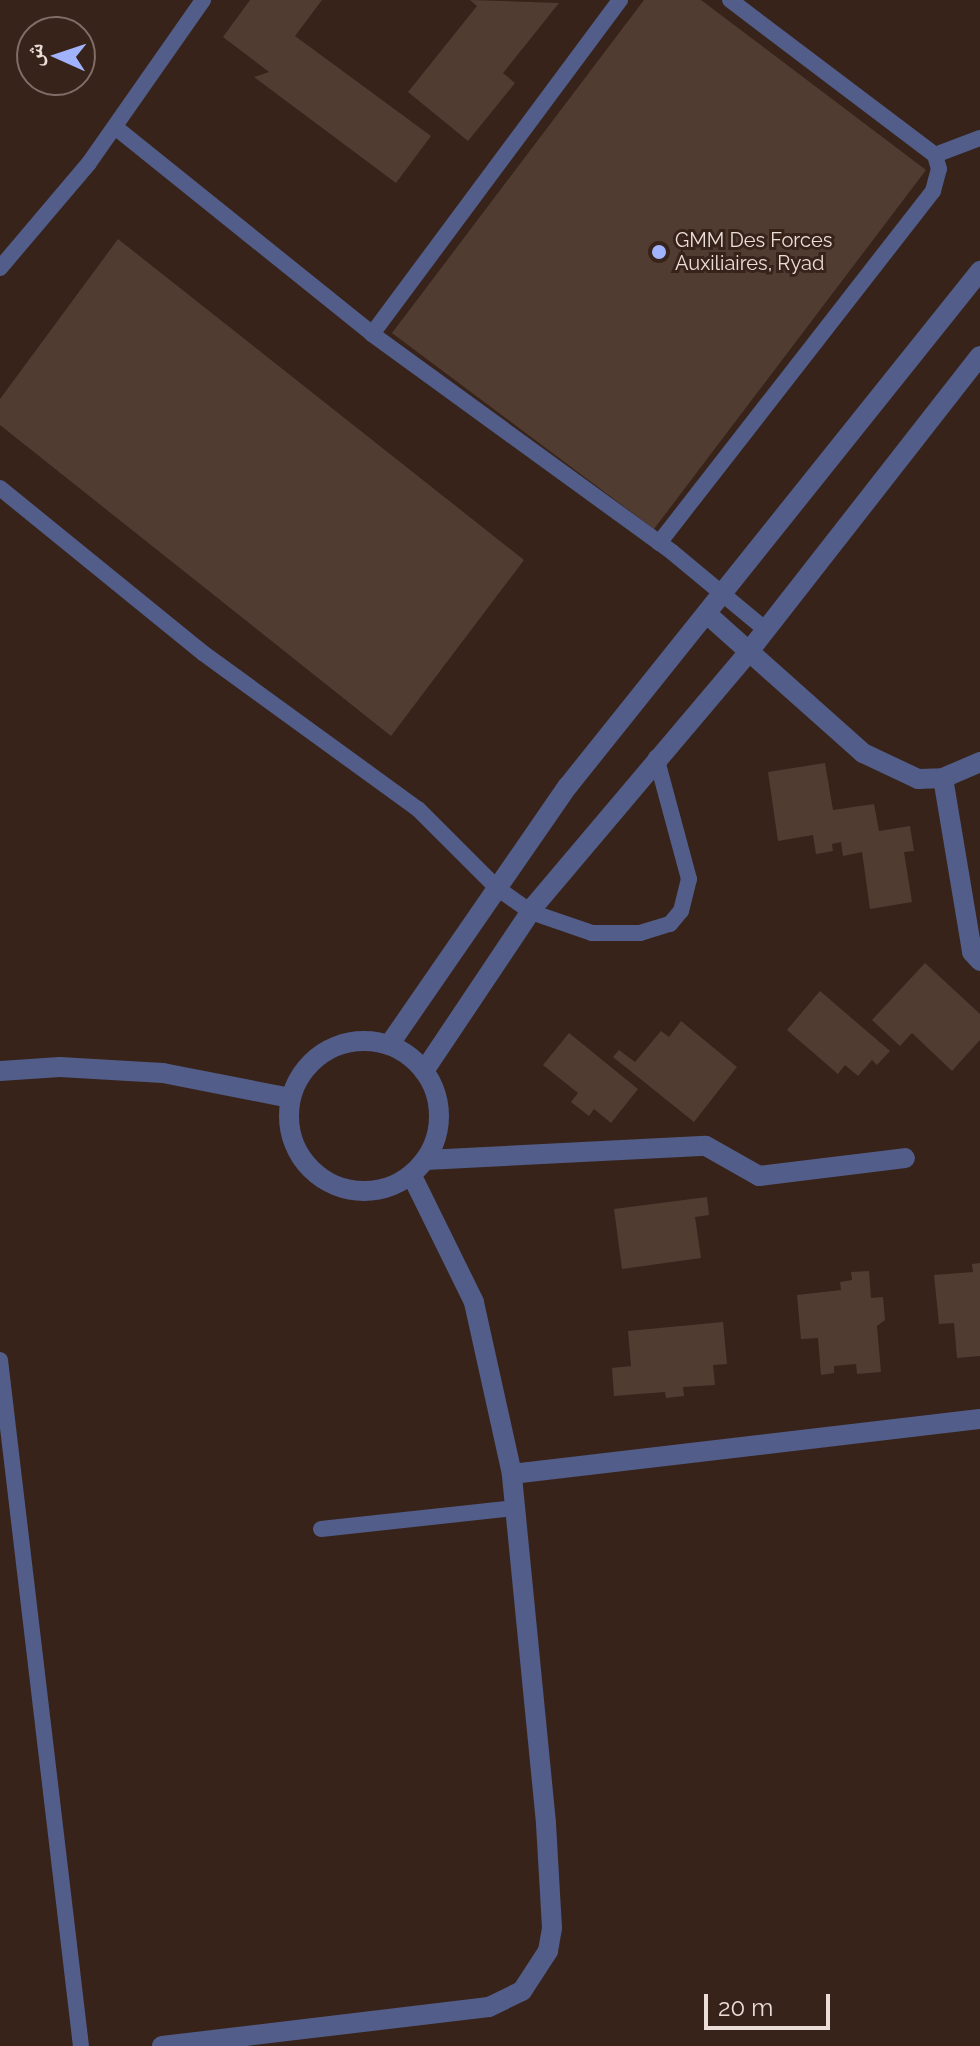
<!DOCTYPE html>
<html>
<head>
<meta charset="utf-8">
<style>
  body { margin:0 }
  #map { position:relative; width:980px; height:2046px; overflow:hidden; background:#37231a; font-family:Raleway,"Noto Naskh Arabic",sans-serif }
  div>[style] { position:absolute }
  .building>* { inset:0; background:#513c32 }
  .service>* { height:16px; margin:-8px; padding:0 8px; transform-origin:8px; border-radius:8px; background:#525d89 }
  .minor>* { height:20px; margin:-10px; padding:0 10px; transform-origin:10px; border-radius:10px; background:#525d89 }
  .minor>.ring { margin:-10px; padding:0; box-sizing:content-box; background:none; border:20px solid #525d89; border-radius:50% }
  .dots>* { width:22px; height:22px; translate:-50% -50%; box-sizing:border-box; border:4px solid #37231a; border-radius:50% }
  span { translate:-50% -50%; white-space:nowrap; text-align:center; line-height:1.15; -webkit-text-stroke:6px #37231a; paint-order:stroke }
  .poi-label { font-size:20px; color:#ebddd7 }
  .left { translate:0 -50%; text-align:left }
  .north { position:absolute; left:16px; top:16px; width:80px; height:80px; box-sizing:border-box; background:#37231a; border:2px solid #7f6d66; border-radius:50%; rotate:273deg; font-size:22px; font-weight:700; line-height:32px; text-align:center; color:#ebddd7 }
  .north::after { content:''; display:block; margin:auto; width:28px; height:36px; background:#a1b3fd; clip-path:polygon(50% 0,100% 100%,50% 72%,0 100%) }
  .scale { position:absolute; left:704px; top:1994px; width:126px; height:36px; box-sizing:border-box; border:4px solid #ebddd7; border-top:0; padding-left:10px; font-size:24px; line-height:28px; white-space:nowrap; color:#ebddd7; -webkit-text-stroke:6px #37231a; paint-order:stroke }
</style>
</head>
<body>
<div id="map">
  <div class="building">
    <div style="clip-path:polygon(250px 0,322px 0,295px 36px,431px 136px,396px 183px,254px 77px,269px 72px,223px 37px)"></div>
    <div style="clip-path:polygon(470px 0,559px 3px,503px 73px,515px 83px,468px 141px,408px 92px,477px 6px)"></div>
    <div style="clip-path:polygon(644px 0,701px 0,926px 170px,654px 529px,392px 333px)"></div>
    <div style="clip-path:polygon(118px 239px,524px 560px,391px 736px,0 425px,0 399px)"></div>
    <div style="clip-path:polygon(825px 763px,833px 810px,874px 804px,879px 831px,910px 826px,914px 851px,904px 852px,912px 902px,870px 909px,862px 852px,843px 856px,841px 842px,832px 844px,833px 851px,816px 854px,813px 835px,778px 841px,768px 772px)"></div>
    <div style="clip-path:polygon(925px 963px,980px 1014px,980px 1040px,952px 1071px,912px 1033px,900px 1046px,872px 1020px)"></div>
    <div style="clip-path:polygon(820px 991px,890px 1051px,877px 1065px,872px 1060px,858px 1076px,845px 1065px,838px 1074px,787px 1030px)"></div>
    <div style="clip-path:polygon(681px 1021px,737px 1067px,694px 1122px,613px 1057px,619px 1050px,635px 1062px,661px 1031px,669px 1037px)"></div>
    <div style="clip-path:polygon(569px 1033px,638px 1089px,611px 1123px,594px 1109px,589px 1116px,571px 1102px,578px 1093px,543px 1065px)"></div>
    <div style="clip-path:polygon(707px 1197px,709px 1215px,695px 1217px,701px 1258px,622px 1269px,614px 1209px)"></div>
    <div style="clip-path:polygon(980px 1263px,980px 1356px,957px 1358px,954px 1323px,939px 1324px,934px 1275px,973px 1272px,972px 1264px)"></div>
    <div style="clip-path:polygon(869px 1271px,871px 1298px,883px 1297px,885px 1320px,877px 1326px,881px 1372px,857px 1374px,856px 1364px,834px 1366px,834px 1373px,821px 1375px,818px 1338px,801px 1339px,797px 1295px,841px 1290px,840px 1282px,852px 1280px,851px 1272px)"></div>
    <div style="clip-path:polygon(723px 1322px,727px 1364px,713px 1365px,715px 1385px,683px 1387px,684px 1396px,666px 1398px,665px 1392px,614px 1396px,612px 1368px,631px 1366px,628px 1331px)"></div>
  </div>
  <div class="service">
    <div style="left:115px;top:127px;width:330px;rotate:38.8deg"></div>
    <div style="left:372px;top:334px;width:371px;rotate:36deg"></div>
    <div style="left:672px;top:552px;width:122px;rotate:39.7deg"></div>
    <div style="left:935px;top:155px;width:48px;rotate:-20.7deg"></div>
    <div style="left:0;top:268px;width:138px;rotate:-49.7deg"></div>
    <div style="left:89px;top:163px;width:199px;rotate:-55deg"></div>
    <div style="left:372px;top:334px;width:416px;rotate:-53.4deg"></div>
    <div style="left:0;top:488px;width:262px;rotate:39.1deg"></div>
    <div style="left:203px;top:653px;width:266px;rotate:36deg"></div>
    <div style="left:418px;top:809px;width:112px;rotate:45deg"></div>
    <div style="left:497px;top:888px;width:42px;rotate:35.2deg"></div>
    <div style="left:531px;top:912px;width:65px;rotate:19deg"></div>
    <div style="left:592px;top:933px;width:48px"></div>
    <div style="left:640px;top:933px;width:31px;rotate:-17deg"></div>
    <div style="left:670px;top:924px;width:17px;rotate:-50deg"></div>
    <div style="left:681px;top:911px;width:33px;rotate:-76deg"></div>
    <div style="left:689px;top:879px;width:126px;rotate:-105.1deg"></div>
    <div style="left:659px;top:543px;width:446px;rotate:-52.1deg"></div>
    <div style="left:933px;top:191px;width:23px;rotate:-75deg"></div>
    <div style="left:939px;top:169px;width:15px;rotate:-106deg"></div>
    <div style="left:935px;top:155px;width:257px;rotate:-142.9deg"></div>
    <div style="left:0;top:1360px;width:691px;rotate:83.27deg"></div>
    <div style="left:321px;top:1529px;width:195px;rotate:-6.2deg"></div>
  </div>
  <div class="minor">
    <div style="left:707px;top:614px;width:209px;rotate:41.7deg"></div>
    <div style="left:863px;top:753px;width:61px;rotate:25.3deg"></div>
    <div style="left:918px;top:779px;width:25px;rotate:-2deg"></div>
    <div style="left:943px;top:778px;width:40px;rotate:-23.4deg"></div>
    <div style="left:943px;top:778px;width:176px;rotate:80.5deg"></div>
    <div style="left:972px;top:952px;width:12px;rotate:48deg"></div>
    <div class="ring" style="left:289px;top:1041px;width:130px;height:130px"></div>
    <div style="left:389px;top:1045px;width:315px;rotate:-55.4deg"></div>
    <div style="left:568px;top:786px;width:660px;rotate:-51.34deg"></div>
    <div style="left:0;top:1071px;width:60px;rotate:-3.8deg"></div>
    <div style="left:60px;top:1067px;width:103px;rotate:3.3deg"></div>
    <div style="left:163px;top:1073px;width:129px;rotate:11.1deg"></div>
    <div style="left:424px;top:1071px;width:200px;rotate:-56.2deg"></div>
    <div style="left:535px;top:905px;width:329px;rotate:-49.8deg"></div>
    <div style="left:747px;top:654px;width:378px;rotate:-52deg"></div>
    <div style="left:426px;top:1160px;width:280px;rotate:-2.9deg"></div>
    <div style="left:706px;top:1146px;width:61px;rotate:29.5deg"></div>
    <div style="left:759px;top:1176px;width:147px;rotate:-7deg"></div>
    <div style="left:512px;top:1474px;width:471px;rotate:-6.7deg"></div>
    <div style="left:162px;top:2046px;width:329px;rotate:-6.8deg"></div>
    <div style="left:489px;top:2007px;width:37px;rotate:-26deg"></div>
    <div style="left:522px;top:1991px;width:48px;rotate:-57deg"></div>
    <div style="left:548px;top:1951px;width:23px;rotate:-80deg"></div>
    <div style="left:552px;top:1928px;width:105px;rotate:-93.3deg"></div>
    <div style="left:546px;top:1823px;width:351px;rotate:-95.6deg"></div>
    <div style="left:512px;top:1474px;width:176px;rotate:-102.5deg"></div>
    <div style="left:474px;top:1302px;width:140px;rotate:-116.2deg"></div>
  </div>
  <div class="dots">
    <div style="left:659px;top:252px;background:#a1b3fd"></div>
  </div>
  <div class="poi-label">
    <span class="left" style="left:675px;top:252px">GMM Des Forces<br>Auxiliaires, Ryad</span>
  </div>
  <div class="north">ش</div>
  <div class="scale">20 m</div>
</div>
</body>
</html>
